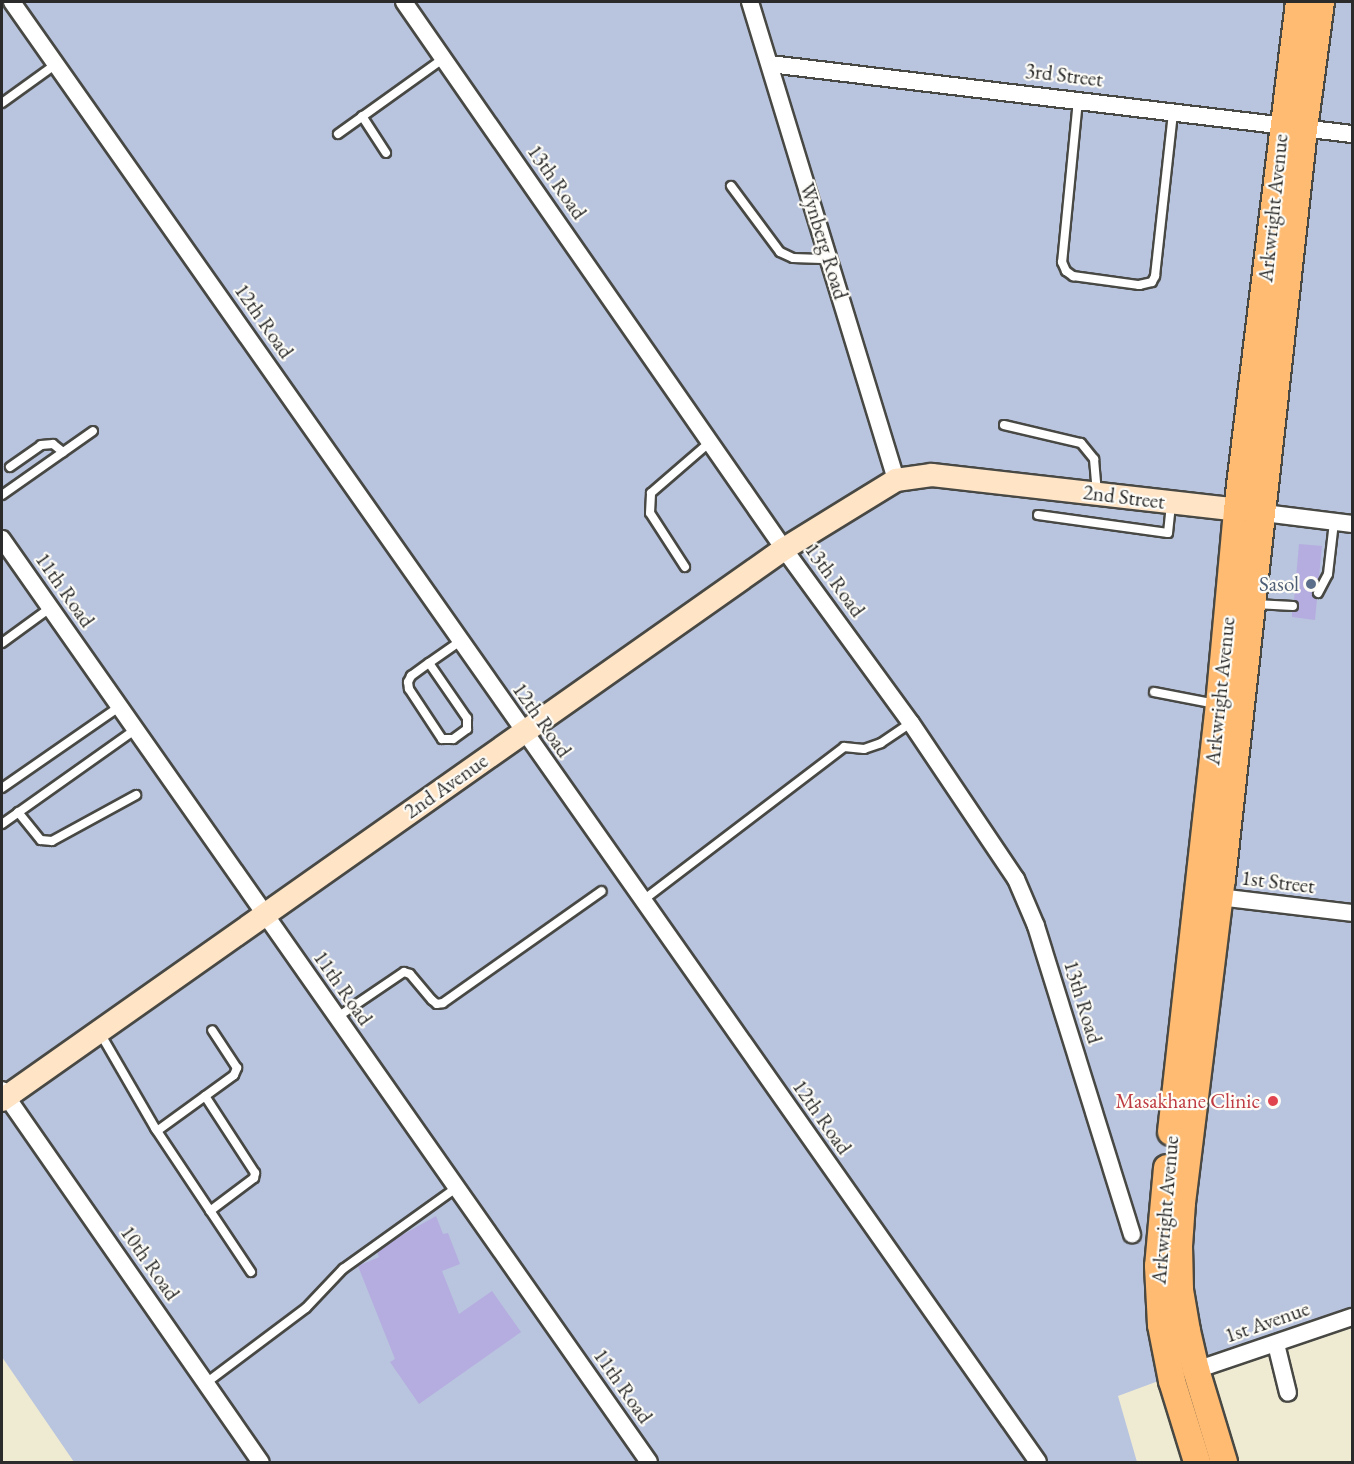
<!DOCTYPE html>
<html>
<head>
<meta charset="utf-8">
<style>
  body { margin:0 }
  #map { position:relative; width:1354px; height:1464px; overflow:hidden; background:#efebd3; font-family:"EB Garamond",serif }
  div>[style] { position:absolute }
  .industrial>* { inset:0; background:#b9c4de }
  .building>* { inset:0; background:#b5ade0 }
  .roads { filter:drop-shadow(2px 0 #484844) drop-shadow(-2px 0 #484844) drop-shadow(0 2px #484844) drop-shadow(0 -2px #484844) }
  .lane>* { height:8px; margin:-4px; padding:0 4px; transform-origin:4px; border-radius:4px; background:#fff }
  .street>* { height:16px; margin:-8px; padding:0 8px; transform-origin:8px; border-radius:8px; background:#fff }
  .secondary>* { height:22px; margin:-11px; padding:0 11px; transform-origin:11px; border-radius:11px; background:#ffe4c6 }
  .primary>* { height:26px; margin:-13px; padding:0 13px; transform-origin:13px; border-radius:13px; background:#ffbb71 }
  .dots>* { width:16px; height:16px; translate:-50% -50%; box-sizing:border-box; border:3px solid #fdfcf7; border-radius:50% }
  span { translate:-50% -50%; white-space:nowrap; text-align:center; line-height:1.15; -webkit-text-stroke:4.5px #fdfcf7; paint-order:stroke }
  .street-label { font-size:21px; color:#2b2b2b }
  .service-label { font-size:21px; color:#4e5e75 }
  .right { translate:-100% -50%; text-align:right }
  .health-label { font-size:21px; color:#be3a42 }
  .frame { position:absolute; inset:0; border:3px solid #2b2b2b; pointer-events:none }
</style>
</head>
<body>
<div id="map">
  <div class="industrial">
    <div style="clip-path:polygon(2px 2px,1352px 2px,1352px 1309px,1118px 1396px,1137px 1462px,74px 1462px,2px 1357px)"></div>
  </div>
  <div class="building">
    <div style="clip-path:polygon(1299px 544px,1322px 546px,1319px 577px,1312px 593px,1317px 599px,1315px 620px,1292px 617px,1292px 612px,1299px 607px,1294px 600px)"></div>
    <div style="clip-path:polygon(436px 1216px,443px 1234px,448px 1233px,460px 1264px,442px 1271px,459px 1314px,492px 1291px,521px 1332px,419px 1404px,390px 1362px,395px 1359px,358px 1266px,379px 1257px,377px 1252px,397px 1238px)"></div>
  </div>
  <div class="roads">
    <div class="lane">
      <div style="left:1078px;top:100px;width:163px;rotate:95.6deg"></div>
      <div style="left:1062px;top:262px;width:10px;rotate:66deg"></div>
      <div style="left:1066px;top:271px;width:9px;rotate:36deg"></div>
      <div style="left:1073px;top:276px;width:67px;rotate:7.8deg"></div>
      <div style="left:1139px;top:285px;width:13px;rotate:-13deg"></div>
      <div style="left:1152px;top:282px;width:7px;rotate:-63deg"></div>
      <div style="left:1155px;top:276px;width:165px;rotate:-83.7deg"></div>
      <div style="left:2px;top:103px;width:67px;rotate:-35.8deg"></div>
      <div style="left:362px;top:116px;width:44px;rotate:57deg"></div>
      <div style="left:338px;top:134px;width:130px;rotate:-35.6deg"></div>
      <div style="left:731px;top:186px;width:82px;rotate:53.4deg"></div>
      <div style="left:780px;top:252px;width:14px;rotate:25deg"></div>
      <div style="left:793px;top:258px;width:36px;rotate:2deg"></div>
      <div style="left:1004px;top:425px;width:79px;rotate:13.2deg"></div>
      <div style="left:1081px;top:443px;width:21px;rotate:51deg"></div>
      <div style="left:1094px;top:459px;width:34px;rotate:85deg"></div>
      <div style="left:10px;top:467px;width:38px;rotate:-35deg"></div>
      <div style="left:41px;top:445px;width:12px;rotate:-5deg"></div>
      <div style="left:53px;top:444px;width:13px;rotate:39deg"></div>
      <div style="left:2px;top:495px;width:111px;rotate:-35.1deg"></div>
      <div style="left:1038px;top:515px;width:131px;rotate:7.9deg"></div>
      <div style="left:1168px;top:533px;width:30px;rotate:-84deg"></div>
      <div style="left:685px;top:567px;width:64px;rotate:-122.9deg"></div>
      <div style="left:650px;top:513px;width:20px;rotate:-87deg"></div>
      <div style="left:651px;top:493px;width:78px;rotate:-40.8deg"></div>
      <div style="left:1318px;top:593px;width:21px;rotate:-62deg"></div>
      <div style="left:1328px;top:574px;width:52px;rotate:-83.4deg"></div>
      <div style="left:1255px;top:604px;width:38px;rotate:3deg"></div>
      <div style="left:2px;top:643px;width:59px;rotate:-36.1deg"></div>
      <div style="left:429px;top:663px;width:67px;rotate:55.4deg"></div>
      <div style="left:467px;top:718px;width:11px;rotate:90deg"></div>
      <div style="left:467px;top:729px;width:17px;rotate:144deg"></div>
      <div style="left:453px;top:739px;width:11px;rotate:180deg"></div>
      <div style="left:442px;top:739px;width:60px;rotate:-123.4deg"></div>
      <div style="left:409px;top:689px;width:7px;rotate:-98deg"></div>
      <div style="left:408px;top:682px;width:7px;rotate:-63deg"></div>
      <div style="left:411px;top:676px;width:22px;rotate:-36deg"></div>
      <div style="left:429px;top:663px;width:38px;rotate:-35deg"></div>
      <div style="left:1154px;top:692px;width:63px;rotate:11deg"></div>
      <div style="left:2px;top:788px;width:142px;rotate:-34.7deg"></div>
      <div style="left:18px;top:812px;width:36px;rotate:51deg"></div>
      <div style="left:41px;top:840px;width:11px;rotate:5deg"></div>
      <div style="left:52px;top:841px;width:96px;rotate:-28.7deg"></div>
      <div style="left:2px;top:824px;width:163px;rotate:-35.3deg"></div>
      <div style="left:642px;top:901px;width:254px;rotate:-37.3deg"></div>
      <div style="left:844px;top:747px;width:20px;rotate:6deg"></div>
      <div style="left:864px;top:749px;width:18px;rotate:-19deg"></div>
      <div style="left:881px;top:743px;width:36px;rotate:-34deg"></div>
      <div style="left:336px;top:1018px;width:82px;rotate:-34.1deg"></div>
      <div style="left:404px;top:972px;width:6px;rotate:18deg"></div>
      <div style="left:410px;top:974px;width:34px;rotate:50deg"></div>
      <div style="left:432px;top:1000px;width:6px;rotate:39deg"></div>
      <div style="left:437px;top:1004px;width:6px;rotate:-9deg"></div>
      <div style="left:443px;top:1003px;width:194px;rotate:-35.2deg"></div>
      <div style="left:100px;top:1033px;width:110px;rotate:59.9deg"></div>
      <div style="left:155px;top:1128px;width:173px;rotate:56.3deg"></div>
      <div style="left:205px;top:1096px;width:92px;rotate:57deg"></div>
      <div style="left:255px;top:1173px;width:5px;rotate:101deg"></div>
      <div style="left:254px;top:1178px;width:55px;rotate:143.1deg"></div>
      <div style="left:157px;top:1131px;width:95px;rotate:-36deg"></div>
      <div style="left:234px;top:1075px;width:8px;rotate:-67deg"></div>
      <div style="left:237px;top:1068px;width:45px;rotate:-123.3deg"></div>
      <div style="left:206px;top:1383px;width:125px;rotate:-36.9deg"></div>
      <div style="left:306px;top:1308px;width:54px;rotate:-46.5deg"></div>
      <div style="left:343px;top:1269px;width:139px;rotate:-35.6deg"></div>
    </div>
    <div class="street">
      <div style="left:12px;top:2px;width:1784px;rotate:54.9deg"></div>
      <div style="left:404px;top:2px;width:666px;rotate:55.21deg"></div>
      <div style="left:784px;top:549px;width:215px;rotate:53.9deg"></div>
      <div style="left:911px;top:723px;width:188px;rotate:56.1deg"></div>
      <div style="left:1016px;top:879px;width:51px;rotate:66.9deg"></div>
      <div style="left:1036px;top:926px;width:323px;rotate:72.7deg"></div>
      <div style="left:750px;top:2px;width:500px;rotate:73deg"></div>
      <div style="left:770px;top:64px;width:586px;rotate:6.86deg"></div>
      <div style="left:1264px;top:513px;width:89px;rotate:7.1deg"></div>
      <div style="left:2px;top:539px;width:1127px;rotate:54.97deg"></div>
      <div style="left:1210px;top:896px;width:143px;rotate:6.8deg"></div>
      <div style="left:2px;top:1090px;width:453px;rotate:55.2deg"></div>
      <div style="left:1276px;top:1344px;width:50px;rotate:76.2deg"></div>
      <div style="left:1196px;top:1370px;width:165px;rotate:-18.8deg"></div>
    </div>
    <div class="secondary">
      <div style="left:2px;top:1100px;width:957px;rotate:-35.17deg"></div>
      <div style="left:784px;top:549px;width:132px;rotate:-31.6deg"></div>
      <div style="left:896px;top:480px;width:36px;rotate:-8deg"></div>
      <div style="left:932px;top:475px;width:325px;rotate:6.5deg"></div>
    </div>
    <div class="primary">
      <div style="left:1171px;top:1132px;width:430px;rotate:-83.6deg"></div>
      <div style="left:1219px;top:705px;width:196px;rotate:-84.7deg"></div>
      <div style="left:1237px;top:510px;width:512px;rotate:-83.04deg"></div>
      <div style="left:1167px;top:1168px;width:98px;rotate:95.2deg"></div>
      <div style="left:1158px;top:1266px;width:59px;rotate:87.1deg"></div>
      <div style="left:1161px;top:1325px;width:57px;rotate:78.9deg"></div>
      <div style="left:1172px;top:1381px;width:85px;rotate:72.8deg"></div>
      <div style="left:1224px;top:1462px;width:96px;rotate:-106.9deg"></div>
      <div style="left:1196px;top:1370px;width:40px;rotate:-103deg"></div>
      <div style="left:1187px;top:1331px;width:42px;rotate:-99.7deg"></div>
      <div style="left:1180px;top:1290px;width:44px;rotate:-91.3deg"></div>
      <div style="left:1179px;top:1246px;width:43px;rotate:-86deg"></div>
      <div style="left:1182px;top:1203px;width:326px;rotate:-83deg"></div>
      <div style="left:1222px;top:879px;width:754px;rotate:-83.76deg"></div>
      <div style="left:1304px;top:129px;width:128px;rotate:-82.4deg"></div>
    </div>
  </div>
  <div class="dots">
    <div style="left:1311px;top:584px;background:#5c6f8a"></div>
    <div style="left:1273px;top:1101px;background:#e0444e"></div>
  </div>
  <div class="street-label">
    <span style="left:1064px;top:75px;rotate:7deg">3rd Street</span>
    <span style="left:557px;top:182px;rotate:55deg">13th Road</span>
    <span style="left:1273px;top:208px;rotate:-84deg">Arkwright Avenue</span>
    <span style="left:824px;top:241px;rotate:73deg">Wynberg Road</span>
    <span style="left:264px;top:321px;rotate:55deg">12th Road</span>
    <span style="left:1124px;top:497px;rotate:7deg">2nd Street</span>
    <span style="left:835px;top:580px;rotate:54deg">13th Road</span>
    <span style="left:65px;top:590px;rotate:55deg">11th Road</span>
    <span style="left:1220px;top:691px;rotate:-84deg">Arkwright Avenue</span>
    <span style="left:542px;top:720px;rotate:55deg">12th Road</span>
    <span style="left:446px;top:786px;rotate:-35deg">2nd Avenue</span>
    <span style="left:1278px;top:882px;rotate:7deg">1st Street</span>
    <span style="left:343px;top:988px;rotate:55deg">11th Road</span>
    <span style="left:1083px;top:1002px;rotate:73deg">13th Road</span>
    <span style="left:822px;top:1117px;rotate:55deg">12th Road</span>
    <span style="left:1165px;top:1210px;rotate:-85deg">Arkwright Avenue</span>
    <span style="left:150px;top:1263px;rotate:55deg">10th Road</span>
    <span style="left:1267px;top:1322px;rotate:-19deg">1st Avenue</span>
    <span style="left:623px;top:1386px;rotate:55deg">11th Road</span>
  </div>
  <div class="service-label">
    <span class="right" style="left:1299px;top:584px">Sasol</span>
  </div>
  <div class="health-label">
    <span class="right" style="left:1260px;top:1101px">Masakhane Clinic</span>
  </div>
  <div class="frame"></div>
</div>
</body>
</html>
